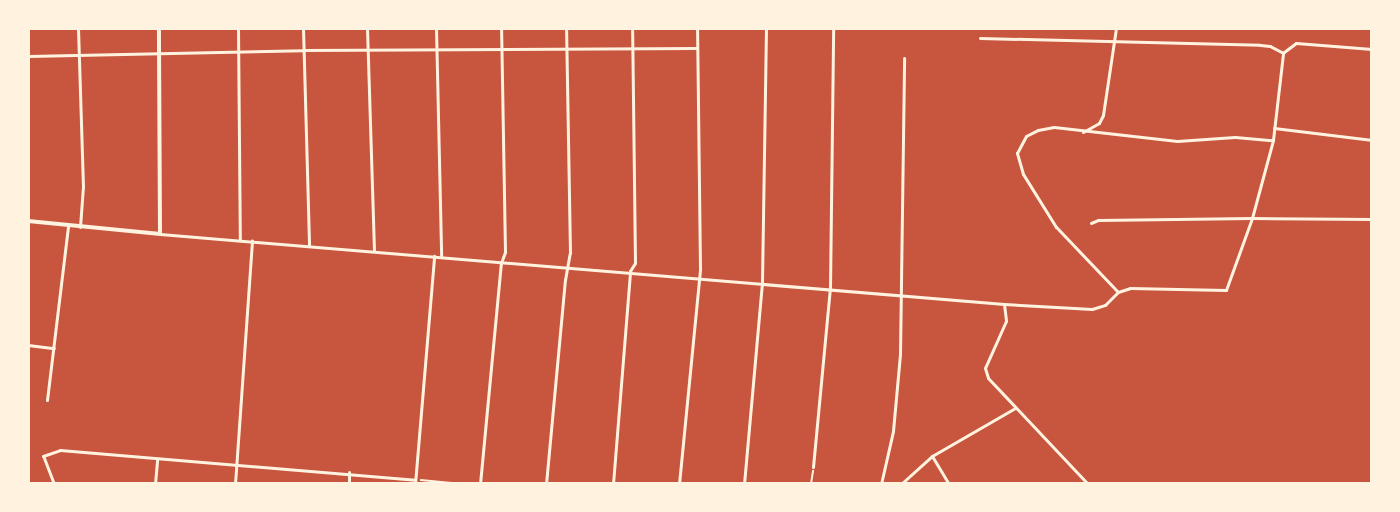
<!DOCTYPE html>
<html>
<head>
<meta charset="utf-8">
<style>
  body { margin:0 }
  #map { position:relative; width:1400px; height:512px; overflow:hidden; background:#c8553d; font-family:"IBM Plex Sans",sans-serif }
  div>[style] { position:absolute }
  .path>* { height:1.5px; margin:-0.75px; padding:0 0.75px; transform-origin:0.75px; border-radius:0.75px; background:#fff3e0 }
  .minor>* { height:3px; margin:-1.5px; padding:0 1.5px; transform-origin:1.5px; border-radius:1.5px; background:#fff3e0 }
  .secondary>* { height:4px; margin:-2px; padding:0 2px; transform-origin:2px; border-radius:2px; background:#fff3e0 }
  span { translate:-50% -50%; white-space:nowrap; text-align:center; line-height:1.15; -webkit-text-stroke:6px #fff3e0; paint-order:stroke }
  .frame { position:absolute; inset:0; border:30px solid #fff3e0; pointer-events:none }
</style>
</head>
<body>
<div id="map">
  <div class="path">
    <div style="left:421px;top:480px;width:41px;rotate:5.6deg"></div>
    <div style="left:811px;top:484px;width:13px;rotate:-81deg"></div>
  </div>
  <div class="minor">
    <div style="left:78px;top:28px;width:158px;rotate:88.2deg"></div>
    <div style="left:83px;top:186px;width:41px;rotate:94.2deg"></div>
    <div style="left:238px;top:28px;width:212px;rotate:89.5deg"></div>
    <div style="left:303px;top:28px;width:217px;rotate:88.4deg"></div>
    <div style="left:367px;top:28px;width:223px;rotate:88.2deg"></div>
    <div style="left:436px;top:28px;width:229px;rotate:88.7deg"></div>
    <div style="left:980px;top:38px;width:280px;rotate:1.4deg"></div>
    <div style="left:1260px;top:45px;width:10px;rotate:6deg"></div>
    <div style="left:1270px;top:46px;width:15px;rotate:28deg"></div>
    <div style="left:1284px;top:52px;width:15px;rotate:-37deg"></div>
    <div style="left:1296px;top:43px;width:76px;rotate:4.5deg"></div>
    <div style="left:28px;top:56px;width:275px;rotate:-1.2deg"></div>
    <div style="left:303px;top:50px;width:394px;rotate:-0.3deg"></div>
    <div style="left:1274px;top:128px;width:99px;rotate:7deg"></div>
    <div style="left:1083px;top:132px;width:18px;rotate:-29deg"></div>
    <div style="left:1099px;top:123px;width:9px;rotate:-63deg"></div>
    <div style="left:1103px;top:115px;width:88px;rotate:-81.5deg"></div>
    <div style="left:1091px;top:223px;width:8px;rotate:-23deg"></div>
    <div style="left:1098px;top:220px;width:154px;rotate:-0.7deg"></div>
    <div style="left:1252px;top:218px;width:120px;rotate:0.5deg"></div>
    <div style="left:160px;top:234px;width:847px;rotate:4.74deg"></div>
    <div style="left:1004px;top:304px;width:88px;rotate:3.3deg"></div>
    <div style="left:1092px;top:309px;width:14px;rotate:-17deg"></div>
    <div style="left:1105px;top:305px;width:18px;rotate:-45deg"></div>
    <div style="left:1118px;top:292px;width:13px;rotate:-18deg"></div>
    <div style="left:1130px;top:288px;width:96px;rotate:1.2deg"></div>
    <div style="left:1226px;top:290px;width:77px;rotate:-70.1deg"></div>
    <div style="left:1252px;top:218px;width:81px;rotate:-74.9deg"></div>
    <div style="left:1273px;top:140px;width:88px;rotate:-83.4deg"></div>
    <div style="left:1118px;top:292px;width:90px;rotate:-133.6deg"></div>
    <div style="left:1056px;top:227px;width:62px;rotate:-121.9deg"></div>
    <div style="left:1023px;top:174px;width:22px;rotate:-106deg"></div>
    <div style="left:1017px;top:153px;width:19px;rotate:-62deg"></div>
    <div style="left:1026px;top:136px;width:13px;rotate:-27deg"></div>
    <div style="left:1038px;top:130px;width:16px;rotate:-11deg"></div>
    <div style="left:1054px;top:127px;width:124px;rotate:6.5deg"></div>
    <div style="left:1177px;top:141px;width:58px;rotate:-3.9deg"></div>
    <div style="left:1235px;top:137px;width:38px;rotate:5deg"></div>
    <div style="left:1004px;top:304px;width:17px;rotate:83deg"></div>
    <div style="left:1006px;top:321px;width:51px;rotate:114.1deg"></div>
    <div style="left:985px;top:368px;width:10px;rotate:73deg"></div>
    <div style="left:988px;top:378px;width:146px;rotate:46.7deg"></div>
    <div style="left:28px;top:345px;width:26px;rotate:7deg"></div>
    <div style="left:47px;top:400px;width:175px;rotate:-83.1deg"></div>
    <div style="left:932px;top:456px;width:33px;rotate:59deg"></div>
    <div style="left:813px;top:467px;width:180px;rotate:-84.6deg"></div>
    <div style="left:830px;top:288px;width:260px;rotate:-89.3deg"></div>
    <div style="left:54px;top:484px;width:30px;rotate:-111deg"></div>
    <div style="left:43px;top:456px;width:18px;rotate:-19deg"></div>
    <div style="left:60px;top:450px;width:356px;rotate:4.8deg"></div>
    <div style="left:155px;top:484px;width:25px;rotate:-85deg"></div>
    <div style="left:235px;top:484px;width:244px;rotate:-86deg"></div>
    <div style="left:349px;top:484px;width:12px;rotate:-90deg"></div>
    <div style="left:415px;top:484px;width:229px;rotate:-85.2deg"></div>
    <div style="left:480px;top:484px;width:222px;rotate:-84.6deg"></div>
    <div style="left:501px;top:263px;width:12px;rotate:-70deg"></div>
    <div style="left:505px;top:252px;width:224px;rotate:-91deg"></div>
    <div style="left:546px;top:484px;width:205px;rotate:-84.7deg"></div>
    <div style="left:565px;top:280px;width:27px;rotate:-80deg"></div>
    <div style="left:570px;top:253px;width:225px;rotate:-91deg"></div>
    <div style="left:613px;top:484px;width:214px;rotate:-85.4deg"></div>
    <div style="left:630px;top:271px;width:9px;rotate:-58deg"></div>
    <div style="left:635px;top:263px;width:235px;rotate:-90.7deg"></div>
    <div style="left:679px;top:484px;width:217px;rotate:-84.4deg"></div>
    <div style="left:700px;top:268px;width:240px;rotate:-90.7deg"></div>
    <div style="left:744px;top:484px;width:203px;rotate:-84.9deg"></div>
    <div style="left:762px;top:282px;width:254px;rotate:-89.1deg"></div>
    <div style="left:881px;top:484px;width:54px;rotate:-77.2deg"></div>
    <div style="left:893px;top:431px;width:77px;rotate:-84.8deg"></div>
    <div style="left:900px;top:354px;width:296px;rotate:-89.2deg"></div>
    <div style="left:901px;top:484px;width:42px;rotate:-42.1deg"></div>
    <div style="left:932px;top:456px;width:96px;rotate:-30deg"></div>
  </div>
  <div class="secondary">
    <div style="left:28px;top:221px;width:133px;rotate:5.6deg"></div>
    <div style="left:160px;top:234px;width:206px;rotate:-90.3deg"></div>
  </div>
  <div class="frame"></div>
</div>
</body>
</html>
